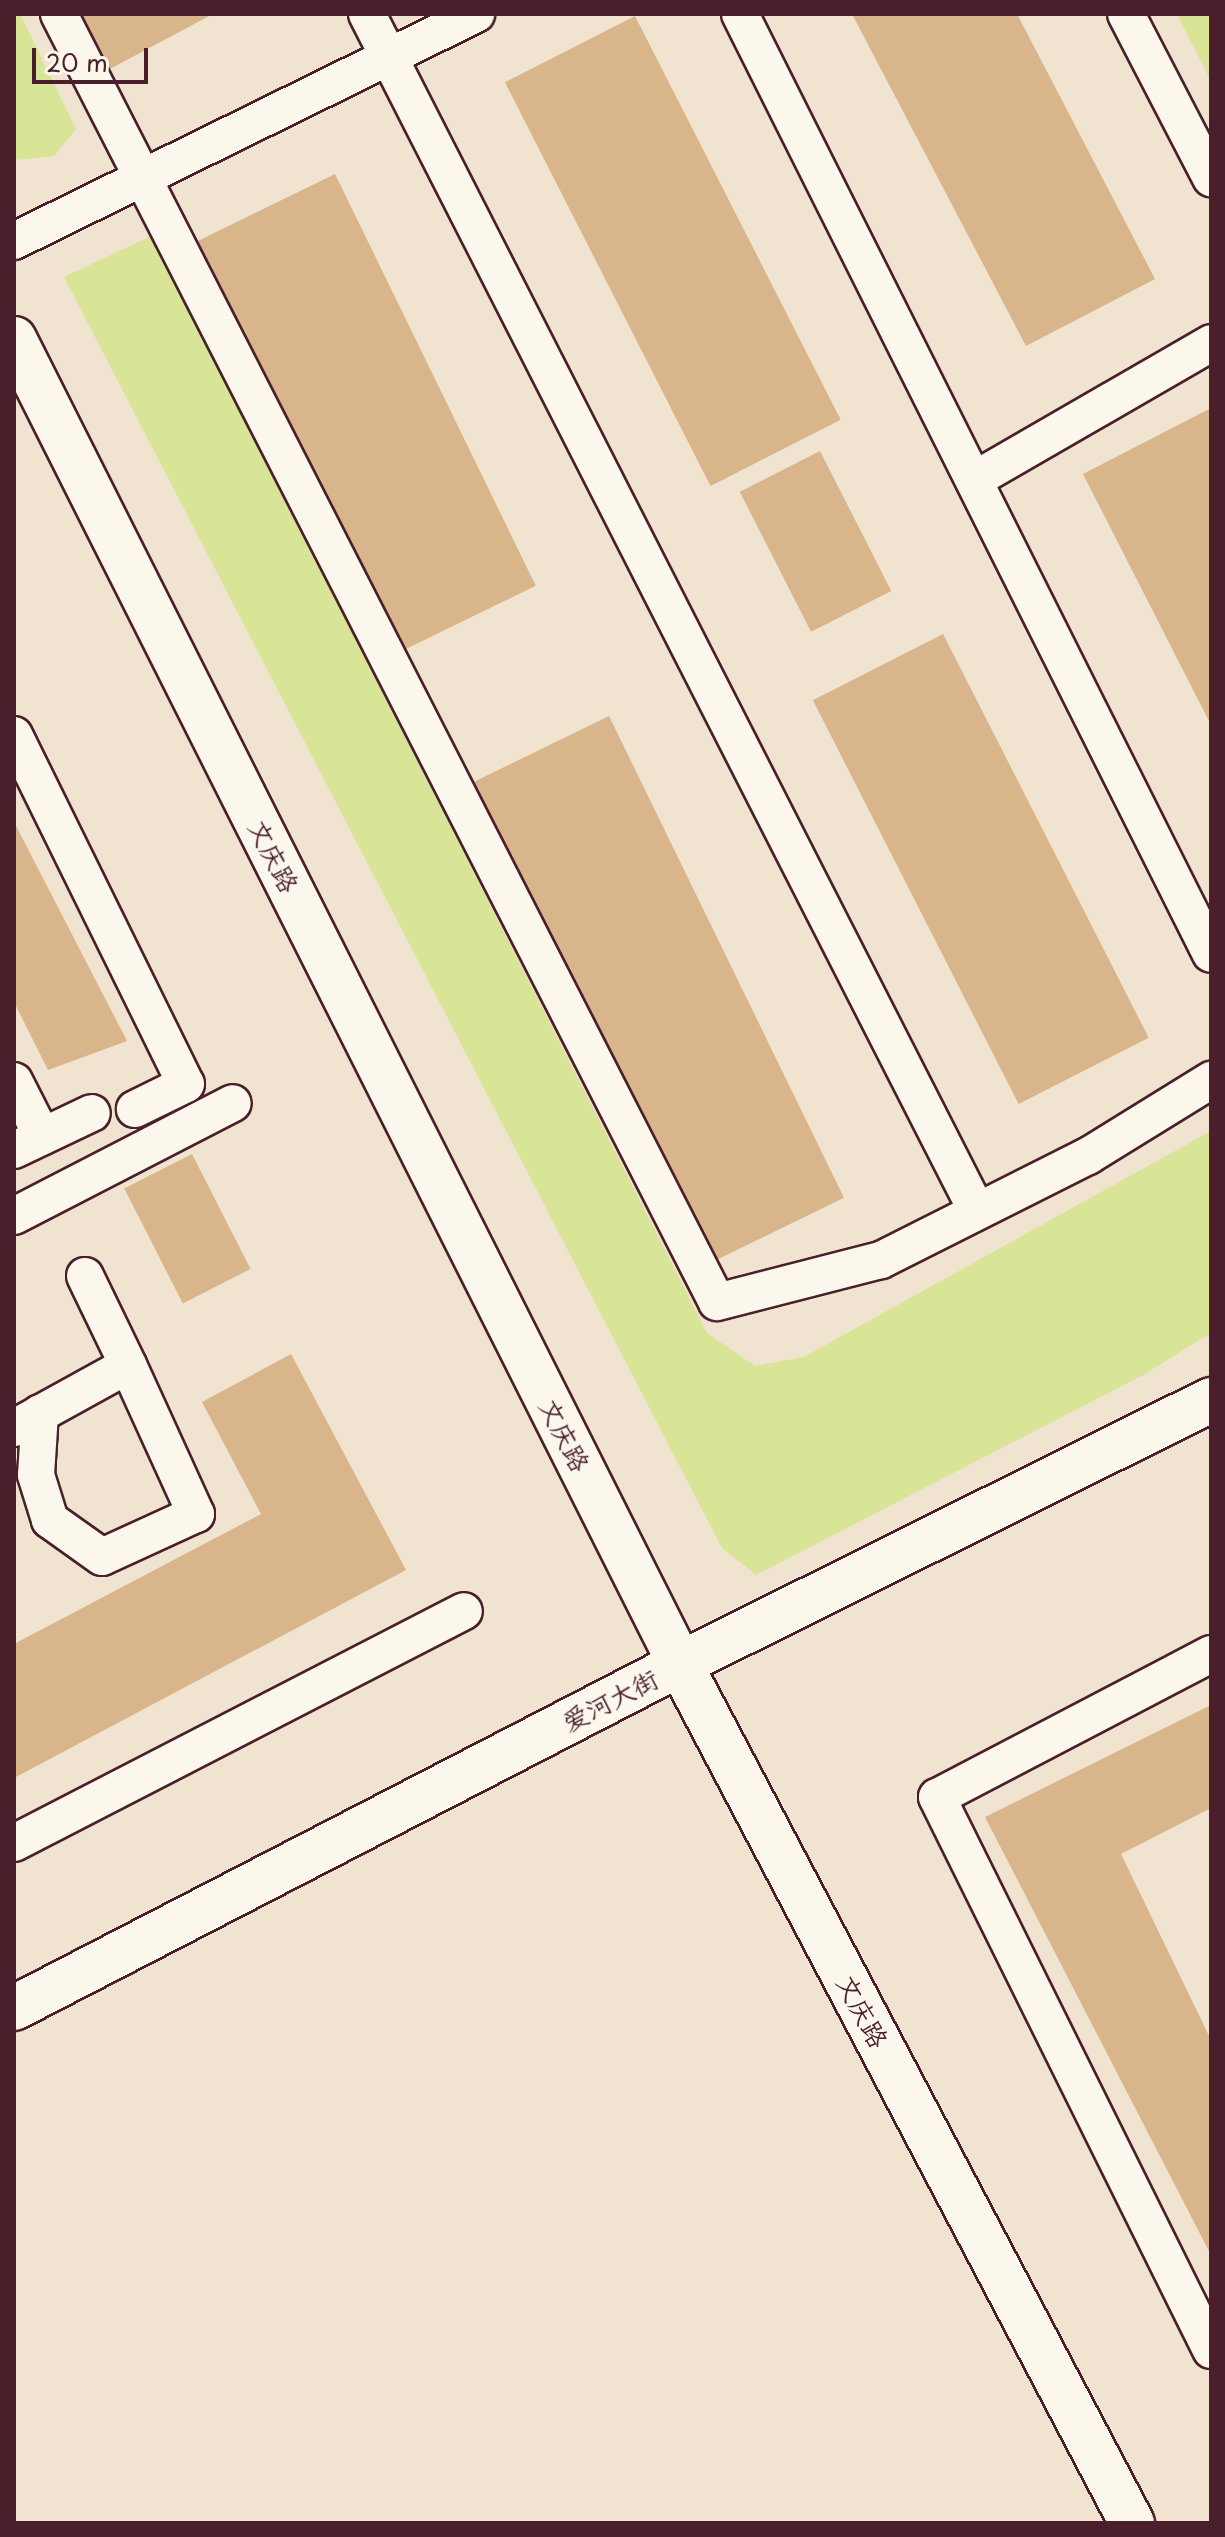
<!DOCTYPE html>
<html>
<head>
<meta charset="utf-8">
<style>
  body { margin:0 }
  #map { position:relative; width:1225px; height:2537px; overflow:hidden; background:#f0e3cf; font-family:"Playpen Sans","LXGW WenKai TC",sans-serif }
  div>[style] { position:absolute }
  .green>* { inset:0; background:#d8e496 }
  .building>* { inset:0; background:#d8b58a; transform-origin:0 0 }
  .roads { filter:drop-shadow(2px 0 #4a1f2b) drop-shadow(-2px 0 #4a1f2b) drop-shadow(0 2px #4a1f2b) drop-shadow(0 -2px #4a1f2b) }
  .street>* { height:36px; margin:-18px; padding:0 18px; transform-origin:18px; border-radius:18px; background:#fbf7ec }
  .secondary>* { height:44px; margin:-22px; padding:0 22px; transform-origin:22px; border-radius:22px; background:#fbf7ec }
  span { translate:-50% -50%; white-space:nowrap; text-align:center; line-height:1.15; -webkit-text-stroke:7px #fbf7ec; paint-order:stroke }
  .street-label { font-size:26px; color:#4a1f2b }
  .frame { position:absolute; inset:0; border:16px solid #4a1f2b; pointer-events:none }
  .scale { position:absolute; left:32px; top:48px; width:116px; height:36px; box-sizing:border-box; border:4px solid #4a1f2b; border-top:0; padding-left:10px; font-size:24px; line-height:28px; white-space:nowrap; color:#4a1f2b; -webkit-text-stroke:6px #fbf7ec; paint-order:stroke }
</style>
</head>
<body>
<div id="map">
  <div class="green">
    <div style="clip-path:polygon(14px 14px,20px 14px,76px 129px,54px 156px,14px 160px)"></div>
    <div style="clip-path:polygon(1177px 14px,1211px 14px,1211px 81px)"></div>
    <div style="clip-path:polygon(151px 236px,707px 1333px,755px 1366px,804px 1357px,1211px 1131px,1211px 1333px,1143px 1375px,756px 1575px,722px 1548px,64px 277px)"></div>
  </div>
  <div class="building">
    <div style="clip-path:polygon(78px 14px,213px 14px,106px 71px)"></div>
    <div style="clip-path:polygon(852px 14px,1017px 14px,1155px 279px,1026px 346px)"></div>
    <div style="left:635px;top:16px;width:453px;height:146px;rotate:63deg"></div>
    <div style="left:335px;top:174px;width:458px;height:156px;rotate:64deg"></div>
    <div style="clip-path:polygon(1211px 408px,1211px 725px,1083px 474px)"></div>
    <div style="left:820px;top:451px;width:157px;height:90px;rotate:63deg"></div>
    <div style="left:943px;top:634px;width:453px;height:146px;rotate:63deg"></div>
    <div style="left:609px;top:716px;width:536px;height:154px;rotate:64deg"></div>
    <div style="clip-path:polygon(14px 822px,127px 1041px,48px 1070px,14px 1002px)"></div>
    <div style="left:192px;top:1154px;width:129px;height:76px;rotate:63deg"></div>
    <div style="clip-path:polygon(291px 1354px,406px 1570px,14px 1778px,14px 1644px,261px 1514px,202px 1402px)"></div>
    <div style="clip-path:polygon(1211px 1705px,1211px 1808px,1121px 1854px,1211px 2040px,1211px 2255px,985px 1817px)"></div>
  </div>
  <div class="roads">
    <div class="street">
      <div style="left:59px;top:14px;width:1446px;rotate:62.94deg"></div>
      <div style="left:717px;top:1302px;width:169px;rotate:-14.4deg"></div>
      <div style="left:881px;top:1260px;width:232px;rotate:-26.7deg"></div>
      <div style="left:1088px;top:1156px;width:145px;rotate:-31.7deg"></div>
      <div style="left:367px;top:14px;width:1343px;rotate:63deg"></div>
      <div style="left:740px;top:14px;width:1051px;rotate:63.39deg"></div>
      <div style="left:1126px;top:14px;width:185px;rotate:62.6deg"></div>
      <div style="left:14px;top:241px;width:515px;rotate:-26.17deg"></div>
      <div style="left:974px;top:480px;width:274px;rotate:-30deg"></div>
      <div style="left:14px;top:735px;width:389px;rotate:63.8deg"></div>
      <div style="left:186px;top:1084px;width:57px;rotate:153.9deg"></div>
      <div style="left:14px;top:1081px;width:62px;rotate:63deg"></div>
      <div style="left:14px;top:1150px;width:86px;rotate:-25.4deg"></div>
      <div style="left:14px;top:1216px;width:246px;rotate:-27.3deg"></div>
      <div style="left:85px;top:1276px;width:99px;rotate:64.2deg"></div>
      <div style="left:14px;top:1428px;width:130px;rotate:-28.9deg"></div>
      <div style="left:128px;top:1365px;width:164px;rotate:65.5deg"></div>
      <div style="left:196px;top:1514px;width:103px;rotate:155.4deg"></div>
      <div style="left:102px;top:1557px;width:64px;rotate:-144.6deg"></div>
      <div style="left:50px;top:1520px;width:47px;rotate:-107.3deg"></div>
      <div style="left:36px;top:1475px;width:62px;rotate:-86.3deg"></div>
      <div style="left:1211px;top:1654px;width:309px;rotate:152.4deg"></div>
      <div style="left:937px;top:1797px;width:617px;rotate:63.64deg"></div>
      <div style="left:14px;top:1843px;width:506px;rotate:-27.27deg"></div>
    </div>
    <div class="secondary">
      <div style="left:14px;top:339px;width:1483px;rotate:63.31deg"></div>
      <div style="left:680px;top:1664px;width:971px;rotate:62.25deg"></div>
      <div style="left:14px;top:2008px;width:750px;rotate:-27.32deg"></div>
      <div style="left:680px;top:1664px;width:593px;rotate:-26.44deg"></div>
    </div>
  </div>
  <div class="street-label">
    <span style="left:274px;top:856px;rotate:63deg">文庆路</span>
    <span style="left:565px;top:1435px;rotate:63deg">文庆路</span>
    <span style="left:610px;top:1700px;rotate:-27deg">爱河大街</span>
    <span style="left:863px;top:2011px;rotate:62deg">文庆路</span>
  </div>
  <div class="frame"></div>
  <div class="scale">20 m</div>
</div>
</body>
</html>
